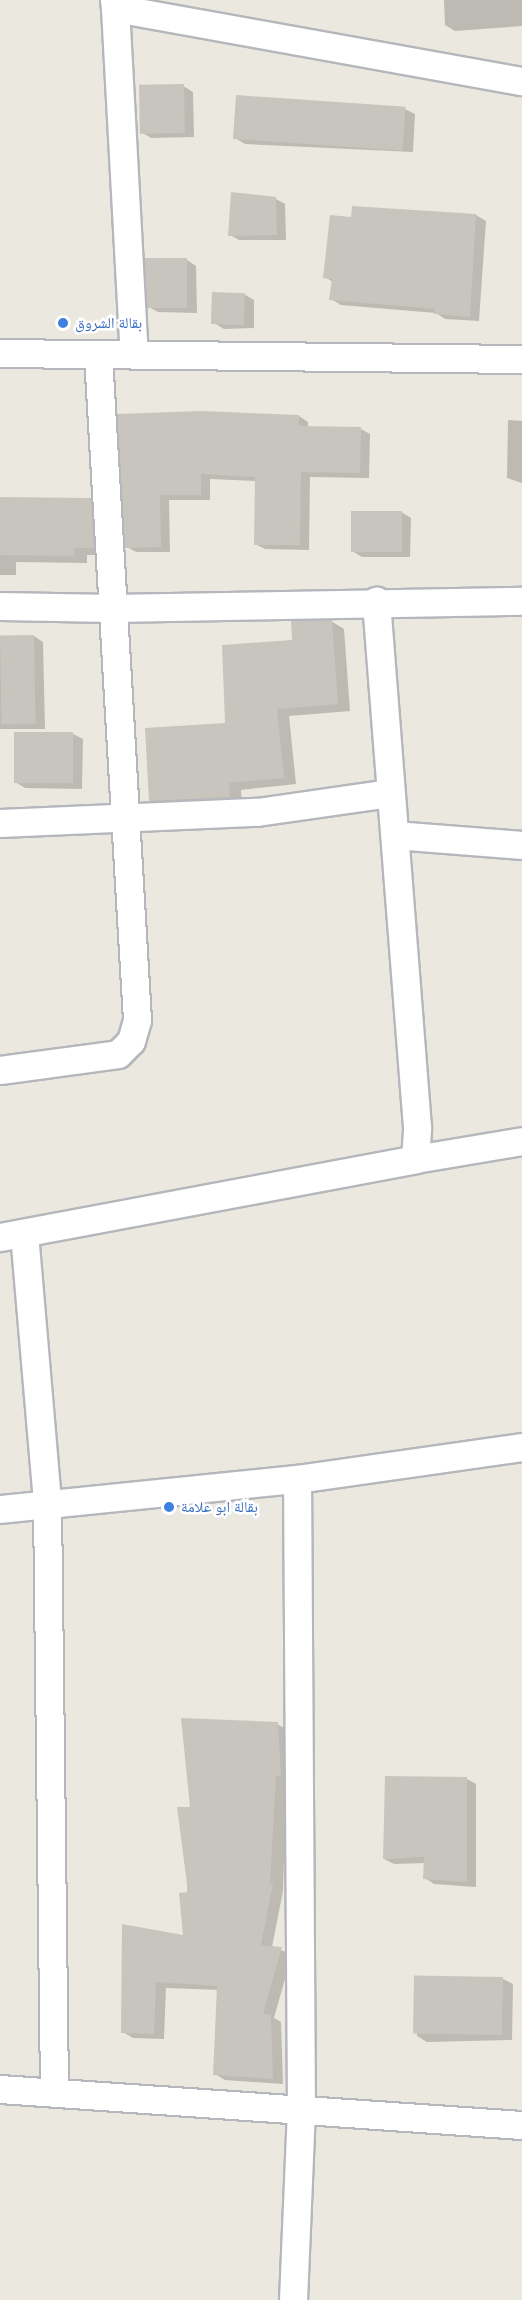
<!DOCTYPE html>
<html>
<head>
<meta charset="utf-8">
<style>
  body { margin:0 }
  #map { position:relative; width:522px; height:2300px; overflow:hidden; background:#ebe9df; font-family:Poppins,"Noto Naskh Arabic",sans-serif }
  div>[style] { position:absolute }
  .shadow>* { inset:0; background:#0003 }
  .building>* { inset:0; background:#c8c5be; transform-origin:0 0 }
  .roads { filter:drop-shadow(2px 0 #b5b7bc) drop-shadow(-2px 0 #b5b7bc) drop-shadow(0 2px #b5b7bc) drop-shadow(0 -2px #b5b7bc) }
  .street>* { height:27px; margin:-13.5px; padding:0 13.5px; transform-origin:13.5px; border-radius:13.5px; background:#fff }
  .dots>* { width:16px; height:16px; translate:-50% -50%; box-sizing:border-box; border:3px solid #fff; border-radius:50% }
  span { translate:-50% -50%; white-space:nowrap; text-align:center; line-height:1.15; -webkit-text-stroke:5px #fff; paint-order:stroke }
  .shop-label { font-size:15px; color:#366cbe }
  .left { translate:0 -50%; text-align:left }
</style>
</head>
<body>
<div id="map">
  <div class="shadow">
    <div style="clip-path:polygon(444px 0,522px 0,522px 26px,455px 31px,445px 25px)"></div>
    <div style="clip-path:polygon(183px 86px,193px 92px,194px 137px,151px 138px,141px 132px)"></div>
    <div style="clip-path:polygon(405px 109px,415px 114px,413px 152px,245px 144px,235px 138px)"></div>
    <div style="clip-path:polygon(276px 199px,285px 204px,286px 240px,239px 240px,230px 235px)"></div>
    <div style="clip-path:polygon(353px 208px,476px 215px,486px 221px,479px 321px,445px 319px,436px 313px,341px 305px,331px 299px,333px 282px,325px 277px,352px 219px)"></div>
    <div style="clip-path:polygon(187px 260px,196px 266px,197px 313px,158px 312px,149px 307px)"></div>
    <div style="clip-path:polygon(244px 294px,254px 300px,254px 328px,224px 329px,214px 323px)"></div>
    <div style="clip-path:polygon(119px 416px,299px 416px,308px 422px,308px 428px,361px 429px,370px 434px,369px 478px,310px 477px,309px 550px,265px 549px,255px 544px,256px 481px,210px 479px,210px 500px,169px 500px,170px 552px,136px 552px,127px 547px)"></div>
    <div style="clip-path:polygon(508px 420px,522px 421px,522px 483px,507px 478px)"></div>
    <div style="clip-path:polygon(0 499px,90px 500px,103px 508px,106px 555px,87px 555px,87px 563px,16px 562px,16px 575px,0 575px)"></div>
    <div style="clip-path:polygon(401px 512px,411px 518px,410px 557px,362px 557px,352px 551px)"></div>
    <div style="clip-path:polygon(331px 621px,344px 629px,350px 711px,289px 716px,296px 784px,241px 790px,242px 804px,163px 807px,150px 800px)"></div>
    <div style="clip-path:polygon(34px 636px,43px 642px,45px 729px,0 729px,0 637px)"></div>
    <div style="clip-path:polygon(16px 734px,73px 734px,83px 739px,82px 789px,25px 788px,15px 782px)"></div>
    <div style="clip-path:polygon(277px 1724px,288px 1730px,283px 1891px,272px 1947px,292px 1954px,274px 2018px,281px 2022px,283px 2084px,225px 2080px,215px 2074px,219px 1990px,166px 1988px,164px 2039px,133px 2038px,123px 2032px,185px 1936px,191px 1808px)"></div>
    <div style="clip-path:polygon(467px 1779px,476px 1784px,476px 1887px,434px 1884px,425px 1878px,425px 1863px,394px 1864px,384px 1859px)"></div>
    <div style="clip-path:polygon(503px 1979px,513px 1984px,512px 2040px,427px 2042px,417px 2036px,416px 1983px)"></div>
  </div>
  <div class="building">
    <div style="left:184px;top:84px;width:49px;height:45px;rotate:89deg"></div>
    <div style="left:236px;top:95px;width:170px;height:44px;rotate:4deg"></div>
    <div style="clip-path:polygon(231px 192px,276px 197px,277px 235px,228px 236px)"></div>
    <div style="clip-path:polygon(352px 206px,476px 214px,470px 317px,434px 314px,435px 309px,329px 300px,332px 279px,323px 278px,330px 215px,351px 217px)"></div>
    <div style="left:145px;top:258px;width:42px;height:50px"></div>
    <div style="left:212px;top:292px;width:33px;height:32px;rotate:2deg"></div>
    <div style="clip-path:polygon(201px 411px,299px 415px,299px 426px,361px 427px,360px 473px,301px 472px,300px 545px,254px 545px,255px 477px,201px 474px,201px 495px,160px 495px,161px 547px,125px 548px,117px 414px)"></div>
    <div style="clip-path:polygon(0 497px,91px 498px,94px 548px,74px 548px,74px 556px,0 555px)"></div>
    <div style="left:351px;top:511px;width:51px;height:41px"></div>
    <div style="clip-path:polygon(332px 620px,338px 704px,277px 709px,284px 778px,229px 783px,230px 797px,149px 801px,145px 728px,225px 723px,222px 645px,292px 640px,291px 621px)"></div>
    <div style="left:34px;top:635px;width:89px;height:34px;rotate:89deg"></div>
    <div style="left:14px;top:732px;width:59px;height:51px"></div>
    <div style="clip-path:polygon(181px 1718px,278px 1722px,281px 1776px,276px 1776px,270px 1884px,273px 1883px,261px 1945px,282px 1947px,263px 2014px,271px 2015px,273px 2079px,213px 2075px,217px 1986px,156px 1982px,154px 2034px,121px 2033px,122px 1924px,183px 1935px,179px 1893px,188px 1892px,177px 1807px,190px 1807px)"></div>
    <div style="clip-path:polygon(385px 1776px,467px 1777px,467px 1882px,423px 1879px,424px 1857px,383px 1859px)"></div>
    <div style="left:503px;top:1977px;width:58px;height:89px;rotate:91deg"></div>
  </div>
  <div class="roads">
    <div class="street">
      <div style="left:114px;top:0;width:8px;rotate:83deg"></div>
      <div style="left:115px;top:8px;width:413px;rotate:10.2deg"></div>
      <div style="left:115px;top:8px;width:347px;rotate:86.9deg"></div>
      <div style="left:0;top:353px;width:522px;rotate:0.66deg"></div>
      <div style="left:0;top:606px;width:112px;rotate:1deg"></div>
      <div style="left:112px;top:608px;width:410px;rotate:-1deg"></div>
      <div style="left:0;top:823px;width:257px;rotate:-2.5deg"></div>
      <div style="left:257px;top:812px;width:133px;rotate:-8.2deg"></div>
      <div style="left:395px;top:835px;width:127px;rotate:4.5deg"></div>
      <div style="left:0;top:1070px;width:119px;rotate:-7.7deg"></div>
      <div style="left:118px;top:1054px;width:18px;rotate:-45deg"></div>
      <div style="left:131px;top:1041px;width:22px;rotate:-74deg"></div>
      <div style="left:137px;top:1020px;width:666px;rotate:-93.36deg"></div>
      <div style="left:415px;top:1159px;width:109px;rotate:-9.5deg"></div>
      <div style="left:24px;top:1233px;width:270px;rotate:85.1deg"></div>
      <div style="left:47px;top:1502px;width:591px;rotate:89.32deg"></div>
      <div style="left:0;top:1237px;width:422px;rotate:-10.6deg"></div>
      <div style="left:415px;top:1159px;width:32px;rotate:-86deg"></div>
      <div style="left:417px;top:1127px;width:528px;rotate:-94.46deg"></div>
      <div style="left:0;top:1509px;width:299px;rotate:-5.8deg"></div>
      <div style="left:297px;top:1479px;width:227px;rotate:-8.1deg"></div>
      <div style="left:0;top:2089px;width:523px;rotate:3.95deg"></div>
      <div style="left:293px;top:2300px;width:189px;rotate:-87.6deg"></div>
      <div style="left:301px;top:2111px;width:632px;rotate:-90.36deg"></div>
    </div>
  </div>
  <div class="dots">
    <div style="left:63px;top:323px;background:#3f7fe0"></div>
    <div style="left:169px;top:1507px;background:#3f7fe0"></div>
  </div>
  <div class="shop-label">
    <span class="left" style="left:75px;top:323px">بقالة الشروق</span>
    <span class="left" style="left:181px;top:1507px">بقالة ابو علامة</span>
  </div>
</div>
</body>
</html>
